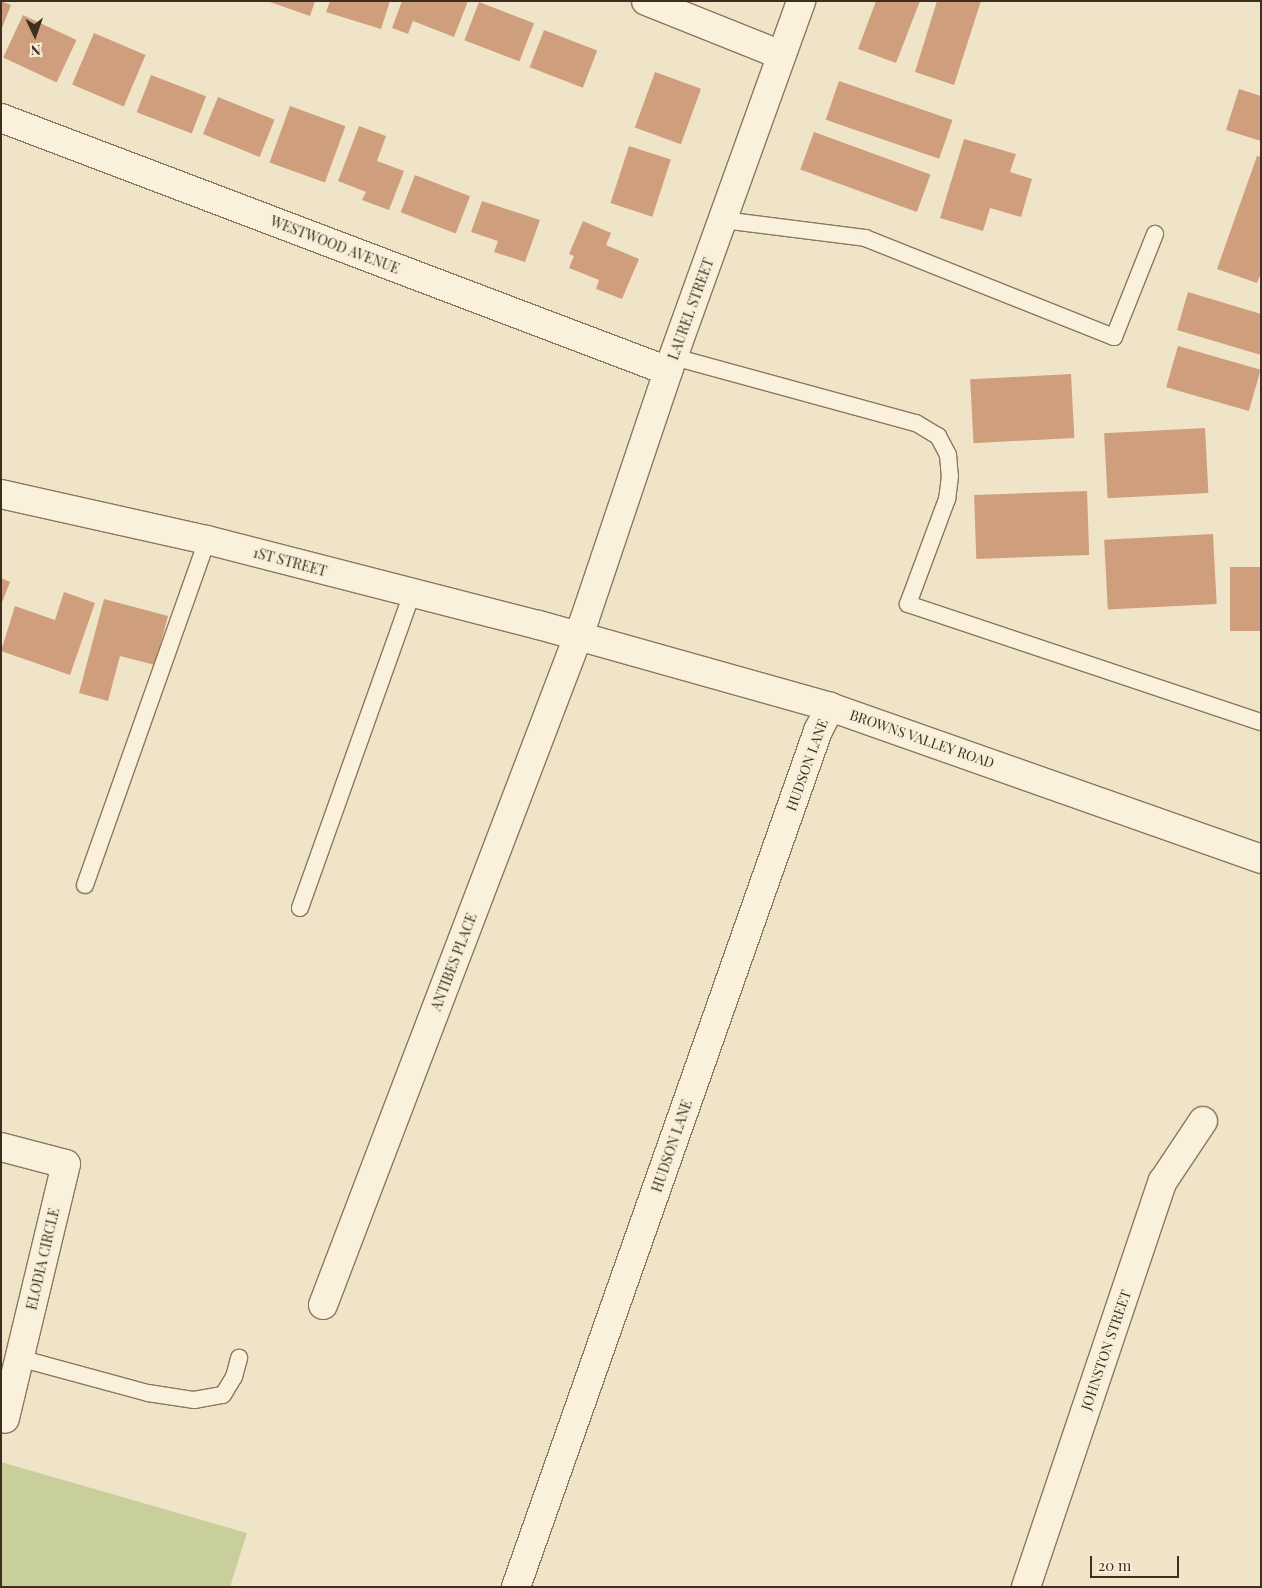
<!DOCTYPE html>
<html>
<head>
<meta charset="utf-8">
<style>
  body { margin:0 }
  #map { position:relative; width:1262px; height:1588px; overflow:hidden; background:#f0e4c8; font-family:"Playfair Display",serif }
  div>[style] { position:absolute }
  .green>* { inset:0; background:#c9cf9b }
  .building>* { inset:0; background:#cf9f7d; transform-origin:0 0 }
  .roads { filter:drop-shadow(1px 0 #8d765c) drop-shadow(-1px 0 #8d765c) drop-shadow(0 1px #8d765c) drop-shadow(0 -1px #8d765c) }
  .service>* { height:16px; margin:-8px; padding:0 8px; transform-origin:8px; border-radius:8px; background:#faf1dc }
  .minor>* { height:28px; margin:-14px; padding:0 14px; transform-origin:14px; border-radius:14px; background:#faf1dc }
  .secondary>* { height:28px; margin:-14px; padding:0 14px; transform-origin:14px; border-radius:14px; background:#faf1dc }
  span { translate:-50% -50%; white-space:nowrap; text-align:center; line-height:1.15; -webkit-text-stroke:4px #f7eed8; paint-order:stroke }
  .street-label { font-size:14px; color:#3d2e20 }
  .frame { position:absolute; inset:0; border:2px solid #3d2e20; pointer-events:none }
  .north { position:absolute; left:10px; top:10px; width:50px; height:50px; -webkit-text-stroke:4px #f7eed8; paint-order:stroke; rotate:177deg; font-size:14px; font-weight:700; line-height:20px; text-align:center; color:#3d2e20 }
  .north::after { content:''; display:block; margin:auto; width:18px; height:22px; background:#3d2e20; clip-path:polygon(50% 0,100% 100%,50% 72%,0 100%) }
  .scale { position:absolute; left:1090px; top:1556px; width:89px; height:22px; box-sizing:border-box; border:2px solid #3d2e20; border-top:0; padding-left:6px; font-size:15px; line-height:18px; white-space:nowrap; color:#3d2e20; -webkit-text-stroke:4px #f7eed8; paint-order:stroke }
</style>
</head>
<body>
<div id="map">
  <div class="green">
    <div style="clip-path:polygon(1px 1462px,247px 1533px,230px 1587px,1px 1587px)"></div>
  </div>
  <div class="building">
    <div style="clip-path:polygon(1px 1px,11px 5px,1px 31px)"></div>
    <div style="clip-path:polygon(267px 1px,315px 1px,310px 16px)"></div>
    <div style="clip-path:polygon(330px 1px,390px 1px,381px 29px,326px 12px)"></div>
    <div style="clip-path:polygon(402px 1px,468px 1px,454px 37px,413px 21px,408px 34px,392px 28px)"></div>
    <div style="clip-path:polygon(876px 1px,920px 1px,896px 63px,858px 49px)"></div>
    <div style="clip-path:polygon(937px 1px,981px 1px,954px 85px,915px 72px)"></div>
    <div style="left:479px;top:2px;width:59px;height:41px;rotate:21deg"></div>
    <div style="left:23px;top:15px;width:59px;height:47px;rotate:25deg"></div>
    <div style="left:544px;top:30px;width:57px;height:40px;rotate:21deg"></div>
    <div style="left:94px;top:33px;width:56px;height:56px;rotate:23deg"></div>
    <div style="left:655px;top:72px;width:49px;height:59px;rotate:20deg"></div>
    <div style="left:151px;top:75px;width:59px;height:40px;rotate:21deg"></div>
    <div style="left:839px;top:81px;width:120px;height:41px;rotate:19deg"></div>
    <div style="clip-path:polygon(1239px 89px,1261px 96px,1261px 141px,1226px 130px)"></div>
    <div style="left:218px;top:97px;width:61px;height:40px;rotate:22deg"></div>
    <div style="left:290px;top:106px;width:59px;height:60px;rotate:20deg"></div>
    <div style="clip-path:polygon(359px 126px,386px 136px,377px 161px,404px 171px,389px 210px,362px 200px,366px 192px,338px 181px)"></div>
    <div style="left:814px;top:132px;width:124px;height:40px;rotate:20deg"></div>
    <div style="clip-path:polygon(964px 139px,1016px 154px,1010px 172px,1032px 179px,1021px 217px,990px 208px,983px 231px,940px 218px)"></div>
    <div style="left:629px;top:146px;width:44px;height:60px;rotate:18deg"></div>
    <div style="clip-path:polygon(1257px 156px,1261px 157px,1261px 273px,1257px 283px,1217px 269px)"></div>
    <div style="left:415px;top:175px;width:59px;height:40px;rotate:21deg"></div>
    <div style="clip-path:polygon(482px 201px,540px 220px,525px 262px,494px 252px,498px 241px,471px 232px)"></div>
    <div style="clip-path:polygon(583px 221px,611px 233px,606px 245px,639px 259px,622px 299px,596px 289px,599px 280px,569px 268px,574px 256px,569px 254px)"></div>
    <div style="clip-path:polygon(1188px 292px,1261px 314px,1261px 355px,1177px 330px)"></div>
    <div style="left:1178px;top:346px;width:86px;height:43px;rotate:16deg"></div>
    <div style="left:1071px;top:374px;width:64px;height:101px;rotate:87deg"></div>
    <div style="left:1205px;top:428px;width:65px;height:101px;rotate:87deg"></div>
    <div style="left:1087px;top:491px;width:64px;height:113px;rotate:88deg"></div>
    <div style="left:1213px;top:534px;width:70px;height:109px;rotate:87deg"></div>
    <div style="left:1261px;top:567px;width:64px;height:31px;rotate:90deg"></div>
    <div style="clip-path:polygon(1px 578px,10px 582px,1px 605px)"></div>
    <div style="clip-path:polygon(64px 592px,95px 603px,70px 675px,1px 651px,15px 606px,55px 620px)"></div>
    <div style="clip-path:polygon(104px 599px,168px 616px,155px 665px,120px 656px,108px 701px,79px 693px)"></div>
  </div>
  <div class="roads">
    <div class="service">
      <div style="left:723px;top:220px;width:143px;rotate:7.2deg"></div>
      <div style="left:865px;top:238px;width:268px;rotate:21.7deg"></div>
      <div style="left:1114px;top:337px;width:111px;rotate:-68.3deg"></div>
      <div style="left:674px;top:357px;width:251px;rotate:15.3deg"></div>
      <div style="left:916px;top:423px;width:26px;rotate:31deg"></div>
      <div style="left:938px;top:436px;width:21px;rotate:62deg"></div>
      <div style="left:948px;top:455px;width:21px;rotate:85deg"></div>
      <div style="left:950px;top:476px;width:23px;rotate:97deg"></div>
      <div style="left:947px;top:499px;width:112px;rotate:110.4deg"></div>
      <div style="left:908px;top:604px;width:372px;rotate:18.5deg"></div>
      <div style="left:85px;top:885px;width:366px;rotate:-70.5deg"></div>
      <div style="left:300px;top:908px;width:333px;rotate:-70.4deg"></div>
      <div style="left:19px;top:1358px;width:134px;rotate:15.2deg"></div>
      <div style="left:148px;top:1393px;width:47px;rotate:8.7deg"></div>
      <div style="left:194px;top:1400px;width:29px;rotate:-10deg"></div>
      <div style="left:223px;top:1395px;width:21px;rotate:-59deg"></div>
      <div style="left:234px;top:1377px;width:20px;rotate:-75deg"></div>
    </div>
    <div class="minor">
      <div style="left:646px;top:1px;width:145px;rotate:21.8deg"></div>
      <div style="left:1px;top:118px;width:713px;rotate:20.77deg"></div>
      <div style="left:1px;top:1147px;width:67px;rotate:14.7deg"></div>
      <div style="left:66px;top:1164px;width:262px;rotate:103.5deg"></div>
      <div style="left:323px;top:1305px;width:735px;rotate:-69.12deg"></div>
      <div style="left:585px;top:618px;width:261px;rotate:-71.4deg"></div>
      <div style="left:668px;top:371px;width:393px;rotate:-70.2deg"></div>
      <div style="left:516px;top:1587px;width:908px;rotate:-70.57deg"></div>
      <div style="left:818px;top:731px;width:27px;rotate:-63deg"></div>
      <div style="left:1026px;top:1587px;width:428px;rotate:-71.4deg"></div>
      <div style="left:1163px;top:1181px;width:72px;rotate:-56.3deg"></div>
    </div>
    <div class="secondary">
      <div style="left:1px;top:494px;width:211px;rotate:12.6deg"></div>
      <div style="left:207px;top:540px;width:343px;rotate:14.4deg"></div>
      <div style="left:539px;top:625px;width:302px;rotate:15.7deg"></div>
      <div style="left:830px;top:707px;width:457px;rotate:19.4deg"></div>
    </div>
  </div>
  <div class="street-label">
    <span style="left:335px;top:245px;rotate:21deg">WESTWOOD AVENUE</span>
    <span style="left:691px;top:309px;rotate:-70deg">LAUREL STREET</span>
    <span style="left:290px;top:562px;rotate:15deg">1ST STREET</span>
    <span style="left:922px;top:739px;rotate:19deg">BROWNS VALLEY ROAD</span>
    <span style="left:807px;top:765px;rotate:-70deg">HUDSON LANE</span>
    <span style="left:454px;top:962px;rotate:-69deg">ANTIBES PLACE</span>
    <span style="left:672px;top:1146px;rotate:-71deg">HUDSON LANE</span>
    <span style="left:43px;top:1259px;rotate:-77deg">ELODIA CIRCLE</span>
    <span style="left:1106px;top:1350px;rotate:-71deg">JOHNSTON STREET</span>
  </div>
  <div class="frame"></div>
  <div class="north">N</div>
  <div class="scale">20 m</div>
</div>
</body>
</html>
